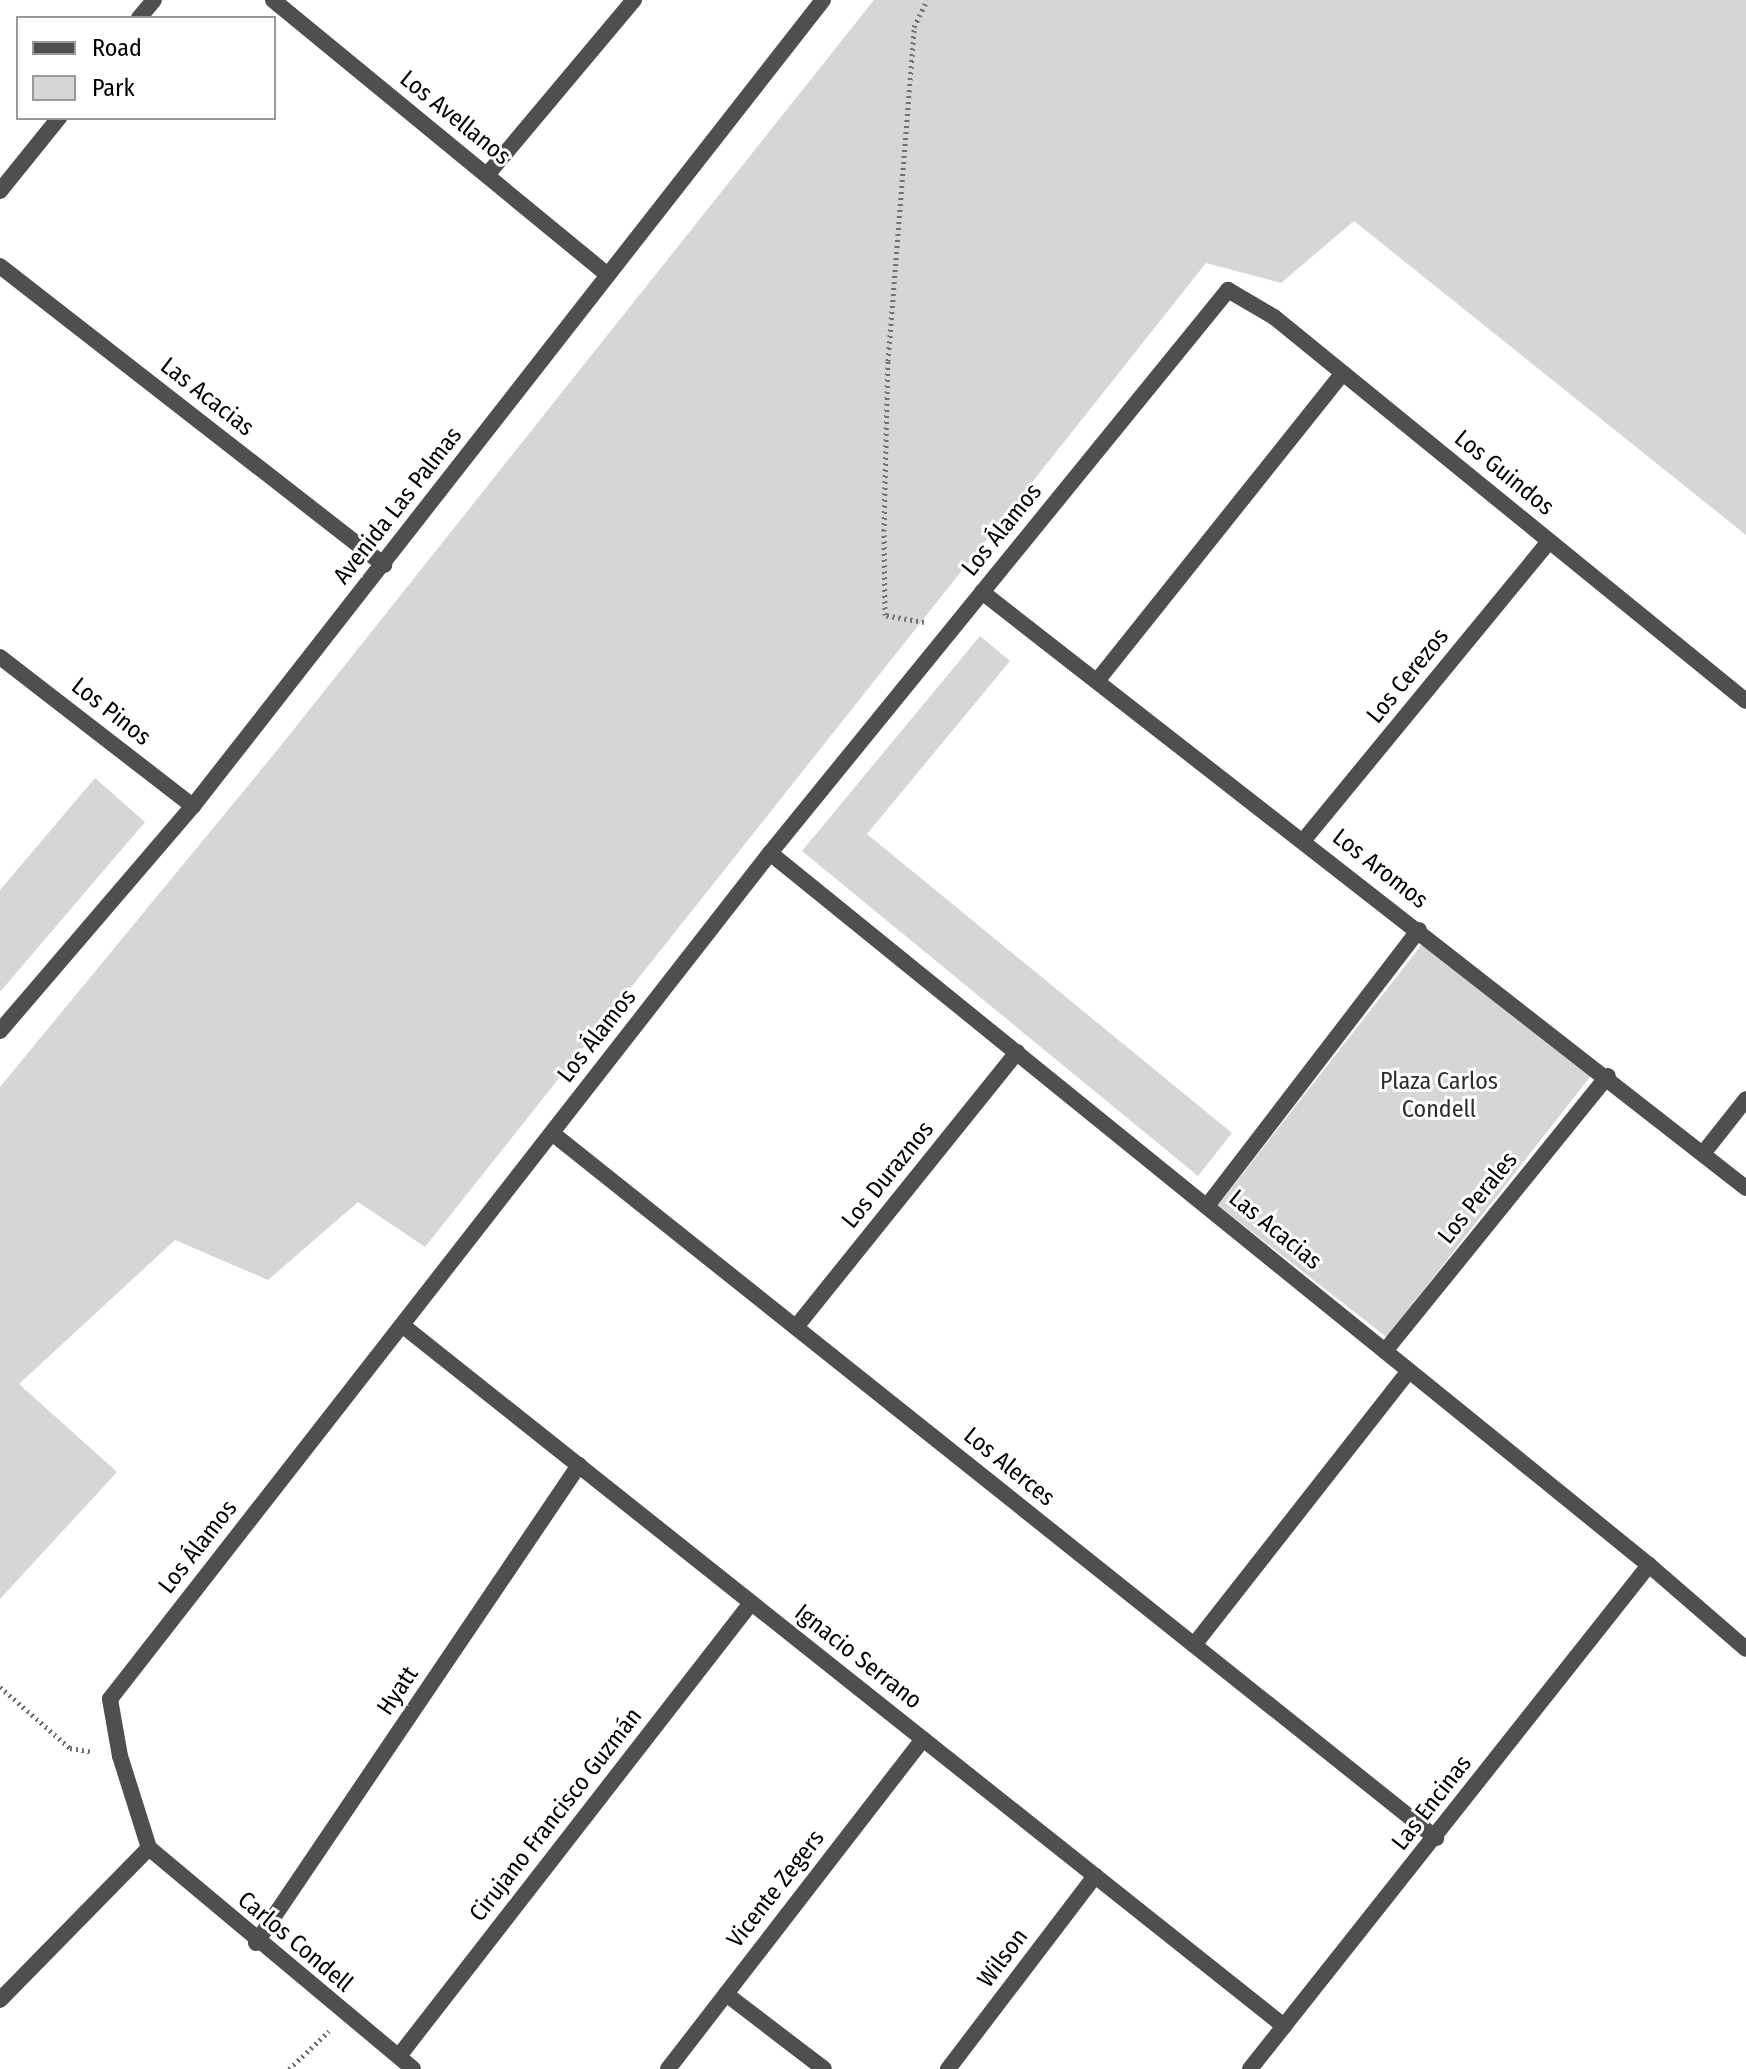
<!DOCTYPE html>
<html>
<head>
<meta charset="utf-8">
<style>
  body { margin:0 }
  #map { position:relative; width:1746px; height:2069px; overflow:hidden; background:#fff; font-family:"Fira Sans Condensed",sans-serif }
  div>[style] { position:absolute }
  .green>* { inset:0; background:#d6d6d6; transform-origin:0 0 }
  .path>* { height:5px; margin-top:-2.5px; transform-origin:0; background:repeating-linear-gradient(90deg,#717171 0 2px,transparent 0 6px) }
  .minor>* { height:16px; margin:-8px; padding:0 8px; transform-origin:8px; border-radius:8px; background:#4f4f4f }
  .tertiary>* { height:16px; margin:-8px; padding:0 8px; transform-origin:8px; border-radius:8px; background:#4f4f4f }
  span { translate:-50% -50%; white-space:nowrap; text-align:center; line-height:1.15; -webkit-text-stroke:6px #fff; paint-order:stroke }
  .street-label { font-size:24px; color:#000 }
  .park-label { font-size:24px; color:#2d2d2d }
  .legend { position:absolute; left:16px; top:16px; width:260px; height:104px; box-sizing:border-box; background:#fff; border:2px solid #999; margin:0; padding:10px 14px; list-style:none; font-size:24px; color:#000 }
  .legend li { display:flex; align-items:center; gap:16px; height:40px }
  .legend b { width:40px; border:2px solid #999 }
</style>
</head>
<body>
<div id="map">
  <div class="green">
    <div style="clip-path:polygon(874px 0,1746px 0,1746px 535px,1354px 221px,1281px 283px,1206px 263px,425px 1247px,358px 1202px,268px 1280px,175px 1240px,19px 1384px,117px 1472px,0 1599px,0 1087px,279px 748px)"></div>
    <div style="clip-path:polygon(980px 636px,1010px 661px,867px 834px,1232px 1133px,1198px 1176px,802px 851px)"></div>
    <div style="clip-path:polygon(95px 778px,145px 822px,0 992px,0 890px)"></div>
    <div style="left:1423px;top:943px;width:214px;height:333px;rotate:38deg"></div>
  </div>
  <div class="path">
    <div style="left:924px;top:622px;width:40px;rotate:-170deg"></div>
    <div style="left:885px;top:615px;width:84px;rotate:-90.7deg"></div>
    <div style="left:884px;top:531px;width:170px;rotate:-88.7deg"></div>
    <div style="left:888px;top:361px;width:335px;rotate:-85.5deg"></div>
    <div style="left:914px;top:27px;width:30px;rotate:-64deg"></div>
    <div style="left:0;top:1687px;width:93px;rotate:41.1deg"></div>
    <div style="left:70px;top:1748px;width:22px;rotate:10deg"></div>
    <div style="left:289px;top:2069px;width:55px;rotate:-43.5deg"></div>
  </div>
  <div class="minor">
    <div style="left:273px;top:0;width:431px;rotate:39.4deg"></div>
    <div style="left:139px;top:18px;width:23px;rotate:-50deg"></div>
    <div style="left:487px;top:175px;width:229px;rotate:-50deg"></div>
    <div style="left:0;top:191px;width:94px;rotate:-51.1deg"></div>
    <div style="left:982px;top:592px;width:969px;rotate:37.96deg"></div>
    <div style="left:0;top:657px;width:244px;rotate:37.7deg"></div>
    <div style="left:1097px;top:681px;width:394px;rotate:-51.4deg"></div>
    <div style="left:1303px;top:841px;width:388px;rotate:-50.6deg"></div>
    <div style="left:770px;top:853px;width:1131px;rotate:39.01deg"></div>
    <div style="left:1649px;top:1565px;width:128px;rotate:40.9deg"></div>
    <div style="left:552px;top:1133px;width:1131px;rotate:38.57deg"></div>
    <div style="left:1705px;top:1151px;width:66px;rotate:-51.7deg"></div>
    <div style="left:1207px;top:1206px;width:348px;rotate:-52.5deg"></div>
    <div style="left:402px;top:1325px;width:1127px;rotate:38.48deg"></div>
    <div style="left:796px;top:1327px;width:353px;rotate:-51.2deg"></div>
    <div style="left:1385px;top:1351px;width:354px;rotate:-51deg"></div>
    <div style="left:1194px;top:1645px;width:348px;rotate:-51.9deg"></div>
    <div style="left:149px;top:1848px;width:96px;rotate:-107.5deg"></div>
    <div style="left:120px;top:1756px;width:58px;rotate:-100deg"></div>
    <div style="left:110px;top:1699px;width:1073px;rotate:-52.04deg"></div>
    <div style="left:770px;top:853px;width:726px;rotate:-50.87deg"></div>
    <div style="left:1228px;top:290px;width:53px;rotate:30.4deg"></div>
    <div style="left:1274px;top:317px;width:608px;rotate:39.13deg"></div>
    <div style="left:149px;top:1848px;width:344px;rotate:39.9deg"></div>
    <div style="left:256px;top:1943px;width:577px;rotate:-55.95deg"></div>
    <div style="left:726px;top:1994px;width:123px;rotate:37.4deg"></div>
    <div style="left:0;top:2000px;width:213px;rotate:-45.6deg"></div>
    <div style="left:399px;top:2056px;width:574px;rotate:-52.15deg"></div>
    <div style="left:668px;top:2069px;width:417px;rotate:-52.3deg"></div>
    <div style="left:948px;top:2069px;width:243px;rotate:-52.7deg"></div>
    <div style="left:1250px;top:2069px;width:643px;rotate:-51.63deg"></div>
  </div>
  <div class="tertiary">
    <div style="left:0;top:266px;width:487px;rotate:37.9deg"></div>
    <div style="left:0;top:1031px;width:296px;rotate:-49.4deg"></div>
    <div style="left:193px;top:806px;width:1023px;rotate:-51.99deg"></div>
  </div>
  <div class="street-label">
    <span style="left:455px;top:118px;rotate:39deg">Los Avellanos</span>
    <span style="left:207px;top:397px;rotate:38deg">Las Acacias</span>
    <span style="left:1504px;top:473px;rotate:39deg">Los Guindos</span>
    <span style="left:398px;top:506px;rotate:-52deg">Avenida Las Palmas</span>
    <span style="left:1002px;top:530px;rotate:-51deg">Los Álamos</span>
    <span style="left:1408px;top:676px;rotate:-51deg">Los Cerezos</span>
    <span style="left:111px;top:712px;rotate:38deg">Los Pinos</span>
    <span style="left:1380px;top:869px;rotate:38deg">Los Aromos</span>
    <span style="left:597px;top:1036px;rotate:-52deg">Los Álamos</span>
    <span style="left:888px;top:1175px;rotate:-51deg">Los Duraznos</span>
    <span style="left:1478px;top:1198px;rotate:-51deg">Los Perales</span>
    <span style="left:1275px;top:1230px;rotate:39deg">Las Acacias</span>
    <span style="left:1009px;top:1467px;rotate:39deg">Los Alerces</span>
    <span style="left:198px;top:1547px;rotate:-52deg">Los Álamos</span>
    <span style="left:858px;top:1657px;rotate:38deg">Ignacio Serrano</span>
    <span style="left:398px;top:1691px;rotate:-56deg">Hyatt</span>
    <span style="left:1432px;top:1803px;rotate:-52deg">Las Encinas</span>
    <span style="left:556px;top:1815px;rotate:-52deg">Cirujano Francisco Guzmán</span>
    <span style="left:776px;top:1889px;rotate:-52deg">Vicente Zegers</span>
    <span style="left:295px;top:1942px;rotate:40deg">Carlos Condell</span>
    <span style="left:1003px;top:1958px;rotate:-53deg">Wilson</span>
  </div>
  <div class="park-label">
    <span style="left:1439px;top:1096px">Plaza Carlos<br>Condell</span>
  </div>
  <ul class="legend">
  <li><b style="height:10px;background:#4f4f4f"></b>Road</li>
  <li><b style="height:22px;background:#d6d6d6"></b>Park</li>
  </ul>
</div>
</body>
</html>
